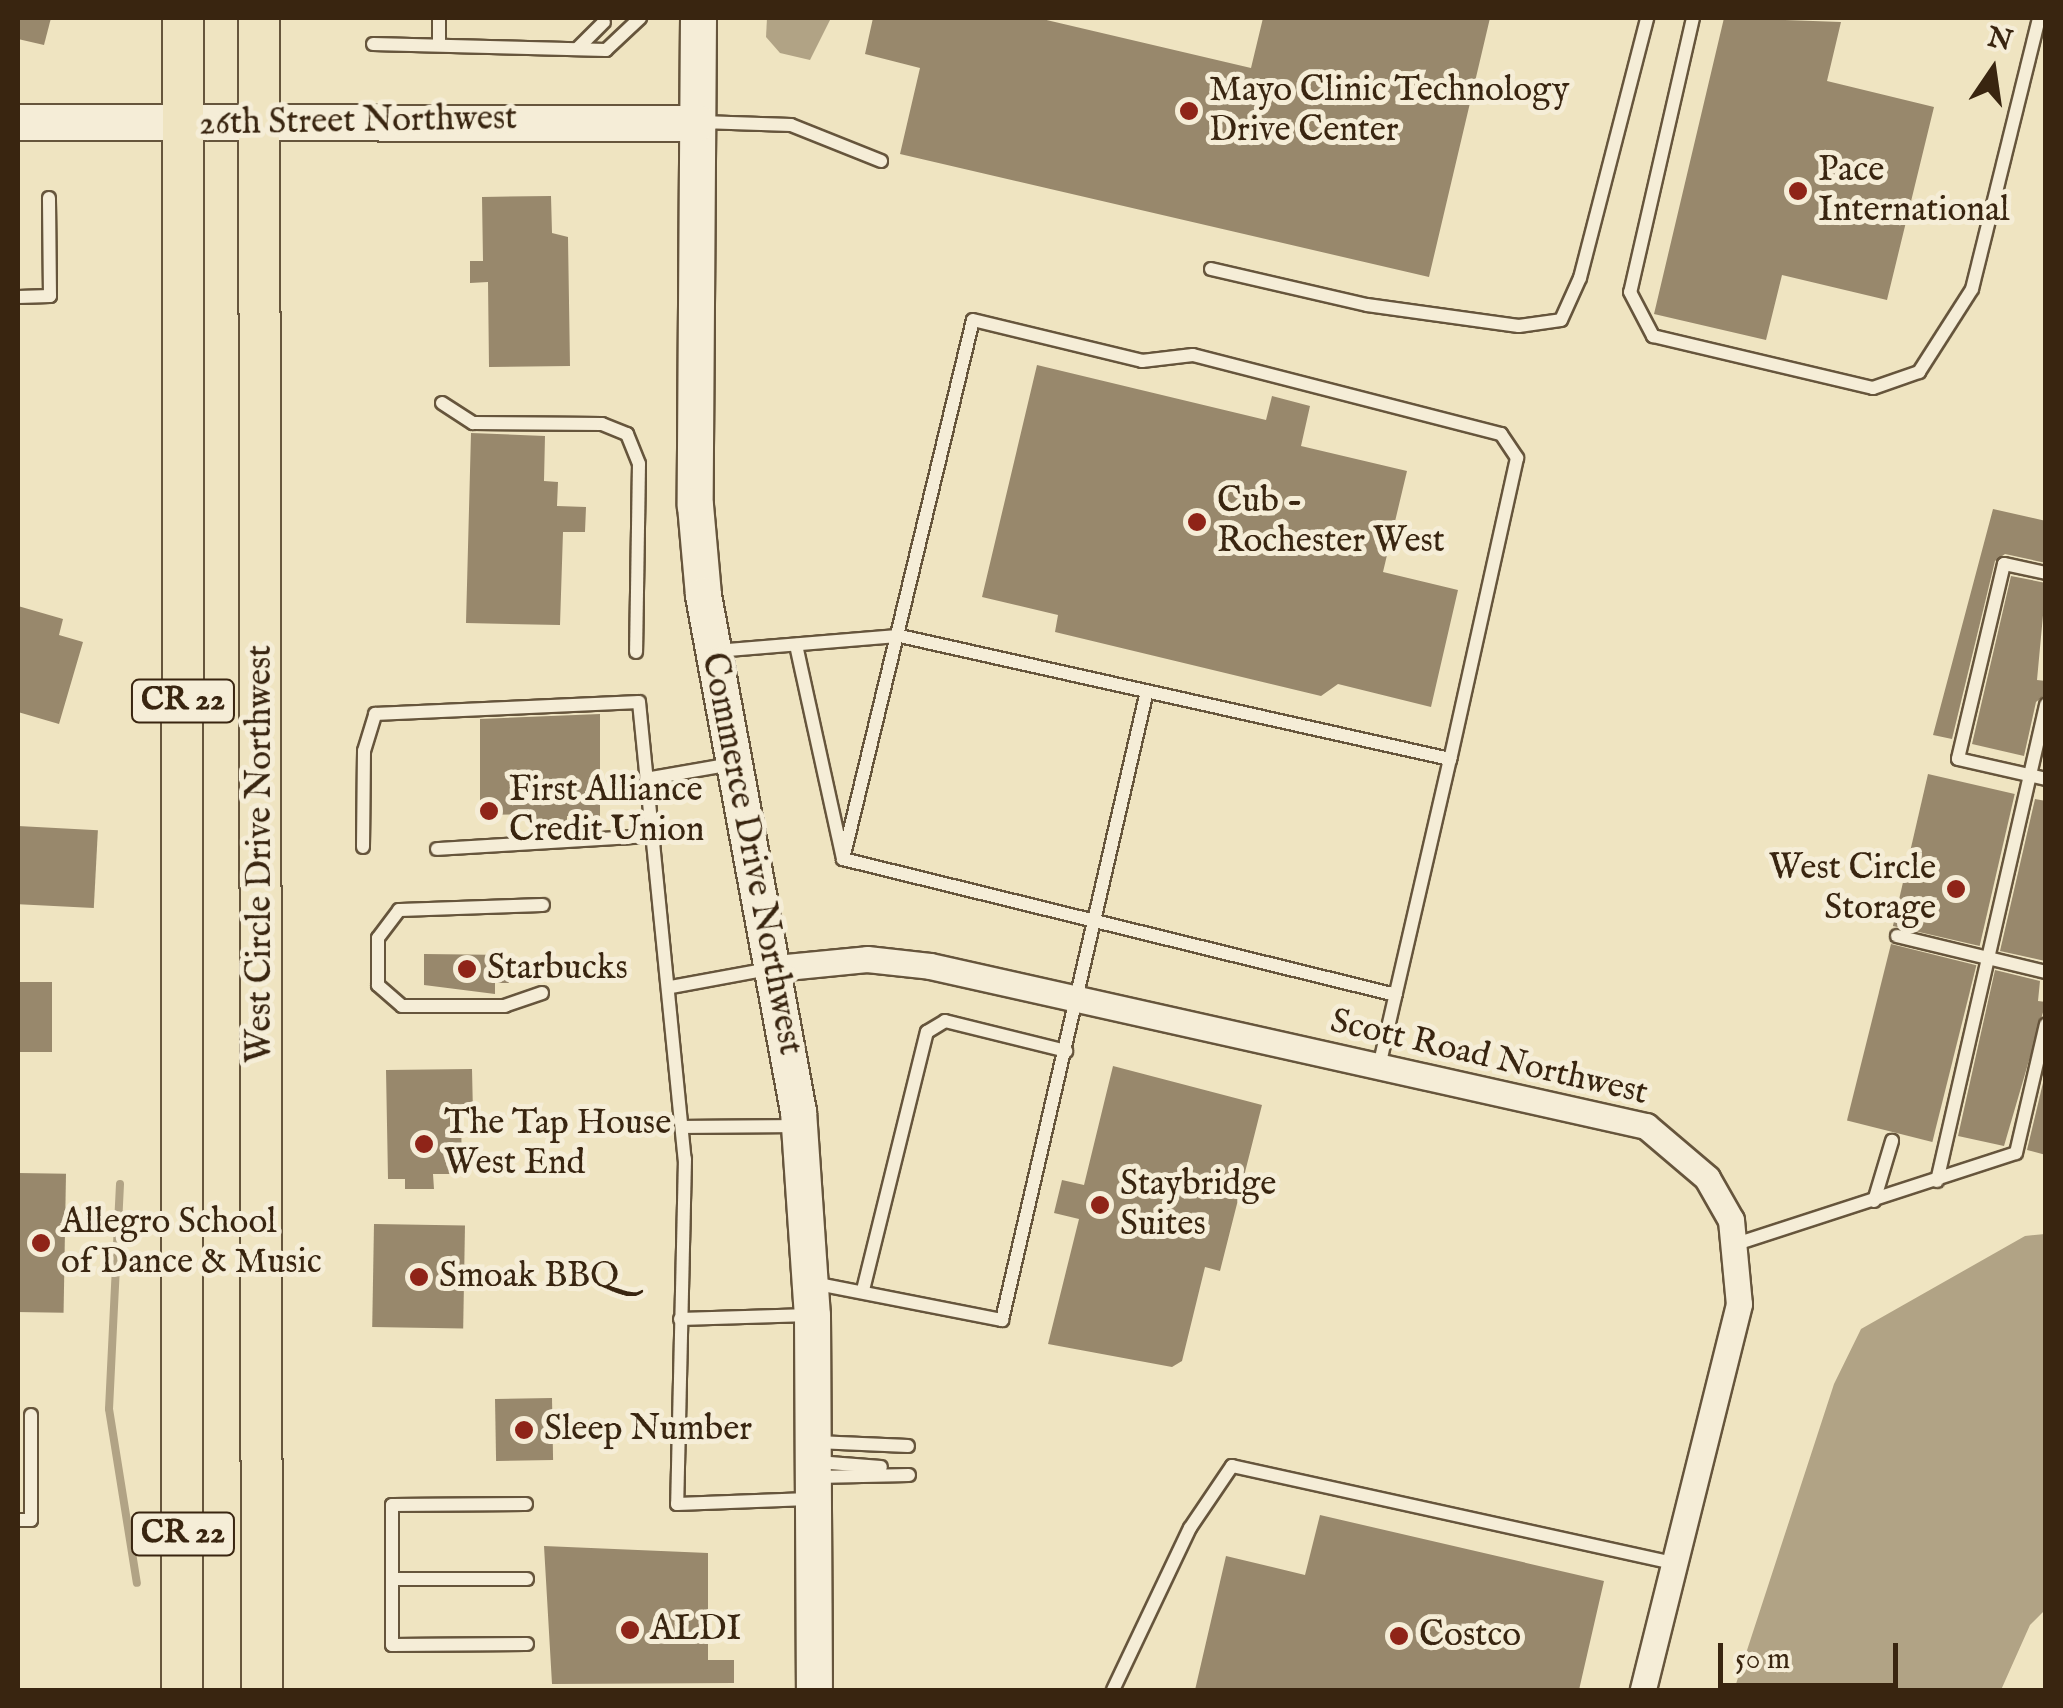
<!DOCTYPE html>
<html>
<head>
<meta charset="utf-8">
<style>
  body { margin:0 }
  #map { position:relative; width:2063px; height:1708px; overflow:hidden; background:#efe4c1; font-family:"IM FELL English",serif }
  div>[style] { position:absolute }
  .water>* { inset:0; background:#b1a385 }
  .stream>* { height:8px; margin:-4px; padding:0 4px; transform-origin:4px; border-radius:4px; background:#b1a385 }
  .building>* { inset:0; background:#98886c; transform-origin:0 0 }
  .roads { filter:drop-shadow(2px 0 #66553c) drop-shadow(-2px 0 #66553c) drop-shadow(0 2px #66553c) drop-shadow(0 -2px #66553c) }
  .lane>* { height:12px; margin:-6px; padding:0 6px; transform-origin:6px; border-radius:6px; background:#f5edd7 }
  .street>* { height:25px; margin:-12.5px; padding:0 12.5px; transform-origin:12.5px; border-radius:12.5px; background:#f5edd7 }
  .secondary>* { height:35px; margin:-17.5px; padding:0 17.5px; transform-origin:17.5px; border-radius:17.5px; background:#f5edd7 }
  .primary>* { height:40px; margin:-20px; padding:0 20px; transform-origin:20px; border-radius:20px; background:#efe4c1 }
  .dots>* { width:28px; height:28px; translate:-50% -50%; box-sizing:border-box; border:5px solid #f5edd7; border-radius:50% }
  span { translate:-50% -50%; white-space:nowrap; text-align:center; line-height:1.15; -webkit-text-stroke:10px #f5edd7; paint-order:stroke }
  .shield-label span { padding:2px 8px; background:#f5edd7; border:2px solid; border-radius:8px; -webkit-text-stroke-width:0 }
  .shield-label { font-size:32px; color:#392510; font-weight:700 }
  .poi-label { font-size:35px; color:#392510 }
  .left { translate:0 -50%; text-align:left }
  .right { translate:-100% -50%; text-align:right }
  .street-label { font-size:35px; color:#392510 }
  .frame { position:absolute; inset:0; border:20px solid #392510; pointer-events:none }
  .north { position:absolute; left:1943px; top:20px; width:100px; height:100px; -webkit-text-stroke:8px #f5edd7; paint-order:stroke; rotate:13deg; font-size:28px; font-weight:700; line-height:40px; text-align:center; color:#392510 }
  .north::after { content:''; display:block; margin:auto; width:35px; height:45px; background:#392510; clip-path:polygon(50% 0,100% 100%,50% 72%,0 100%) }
  .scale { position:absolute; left:1718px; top:1643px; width:180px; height:45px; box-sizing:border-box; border:5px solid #392510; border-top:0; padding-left:12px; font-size:30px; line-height:35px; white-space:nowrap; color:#392510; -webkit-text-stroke:8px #f5edd7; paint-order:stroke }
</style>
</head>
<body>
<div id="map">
  <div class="water">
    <div style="clip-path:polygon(767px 18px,831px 18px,810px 60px,780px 53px,766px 37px)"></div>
    <div style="clip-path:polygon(2045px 1234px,2045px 1610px,2030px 1625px,2001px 1690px,1734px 1690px,1834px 1384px,1861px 1329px,2025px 1236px)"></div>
  </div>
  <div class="stream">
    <div style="left:120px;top:1184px;width:225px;rotate:92.8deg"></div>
    <div style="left:109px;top:1409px;width:176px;rotate:80.9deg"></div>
  </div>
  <div class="building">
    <div style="clip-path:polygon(18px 18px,51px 18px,44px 45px,18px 39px)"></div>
    <div style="clip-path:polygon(873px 18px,1038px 18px,1251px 68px,1263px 18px,1490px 18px,1429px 277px,900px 154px,920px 68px,865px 54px)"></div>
    <div style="clip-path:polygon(1724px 18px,1841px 22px,1827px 81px,1934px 107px,1887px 300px,1782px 275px,1766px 340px,1654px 314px)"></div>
    <div style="clip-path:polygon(551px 196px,552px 233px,568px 237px,570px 366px,489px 367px,488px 282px,470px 283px,470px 261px,483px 261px,482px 197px)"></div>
    <div style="clip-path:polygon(1037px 365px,1266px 420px,1272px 396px,1310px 406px,1301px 446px,1407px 471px,1383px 572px,1458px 590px,1431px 707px,1338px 684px,1321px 696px,1055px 632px,1058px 615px,982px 597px)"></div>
    <div style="clip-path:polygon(471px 433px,545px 436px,544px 481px,558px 482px,557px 506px,586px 507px,585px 532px,563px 532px,560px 625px,466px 623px)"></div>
    <div style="clip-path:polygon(1993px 509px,2046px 521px,2046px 563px,2005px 554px,1995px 561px,1952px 739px,1933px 735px)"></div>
    <div style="clip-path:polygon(2011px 576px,2046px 583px,2037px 680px,2046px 681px,2046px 694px,2036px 702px,2024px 756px,1972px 744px)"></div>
    <div style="clip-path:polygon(18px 606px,63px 619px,59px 635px,83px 642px,59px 724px,18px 712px)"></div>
    <div style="clip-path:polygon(600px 714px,600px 816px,567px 816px,567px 831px,534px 833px,534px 814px,480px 815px,480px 719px)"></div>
    <div style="left:1928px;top:774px;width:89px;height:156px;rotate:13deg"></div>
    <div style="clip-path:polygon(2035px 799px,2046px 801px,2045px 961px,2000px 951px)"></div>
    <div style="left:18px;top:826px;width:80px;height:78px;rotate:3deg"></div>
    <div style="left:1891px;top:944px;width:88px;height:182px;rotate:14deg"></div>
    <div style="clip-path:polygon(424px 954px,509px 955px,509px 983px,495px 983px,495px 994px,424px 985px)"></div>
    <div style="clip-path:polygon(1995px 970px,2040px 981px,2038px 1001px,2046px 1002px,2004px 1146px,1958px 1136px)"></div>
    <div style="left:18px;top:982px;width:34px;height:70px"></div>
    <div style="clip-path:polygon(1113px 1066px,1262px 1105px,1220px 1271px,1205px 1267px,1182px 1361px,1172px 1367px,1048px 1344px,1079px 1219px,1054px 1213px,1062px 1180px,1084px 1185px)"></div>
    <div style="clip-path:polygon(472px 1069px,473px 1114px,461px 1114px,462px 1174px,433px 1174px,434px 1189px,405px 1189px,405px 1179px,388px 1179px,386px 1070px)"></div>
    <div style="clip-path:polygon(2046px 1070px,2046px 1155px,2027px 1150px)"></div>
    <div style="left:18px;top:1173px;width:48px;height:139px;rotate:1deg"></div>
    <div style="left:374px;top:1224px;width:91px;height:103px;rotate:1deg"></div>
    <div style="left:552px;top:1398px;width:62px;height:57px;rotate:89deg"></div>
    <div style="clip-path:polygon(1320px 1515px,1604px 1581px,1579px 1690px,1195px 1690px,1226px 1556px,1305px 1575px)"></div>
    <div style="clip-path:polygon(544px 1546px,708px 1553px,708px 1660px,734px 1660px,734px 1683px,552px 1684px)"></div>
  </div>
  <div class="roads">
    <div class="lane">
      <div style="left:1693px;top:18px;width:281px;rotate:102.9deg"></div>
      <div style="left:1630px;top:292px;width:50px;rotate:62.4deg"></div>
      <div style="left:1653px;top:336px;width:226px;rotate:13.3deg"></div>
      <div style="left:1873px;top:388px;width:49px;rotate:-19.2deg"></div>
      <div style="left:1919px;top:372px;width:98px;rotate:-57.4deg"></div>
      <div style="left:1972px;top:289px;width:279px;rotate:-76.1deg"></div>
      <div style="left:373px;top:44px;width:233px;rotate:1.5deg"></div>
      <div style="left:606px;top:50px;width:47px;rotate:-43.3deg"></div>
      <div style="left:439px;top:44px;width:26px;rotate:-90deg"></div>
      <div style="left:577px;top:49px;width:38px;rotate:-45deg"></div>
      <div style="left:701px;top:122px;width:90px;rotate:1.9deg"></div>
      <div style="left:791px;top:125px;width:97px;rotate:21.8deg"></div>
      <div style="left:1211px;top:269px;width:160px;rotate:13deg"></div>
      <div style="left:1367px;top:305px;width:153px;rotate:7.9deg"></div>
      <div style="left:1519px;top:326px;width:42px;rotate:-8.1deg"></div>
      <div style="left:1561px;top:320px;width:46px;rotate:-65.7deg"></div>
      <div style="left:1580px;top:278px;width:268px;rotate:-75.5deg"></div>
      <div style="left:18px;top:297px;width:32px;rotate:-2deg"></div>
      <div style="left:50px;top:296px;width:98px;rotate:-90.6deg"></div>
      <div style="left:442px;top:403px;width:37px;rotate:33deg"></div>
      <div style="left:473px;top:423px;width:129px;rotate:0.4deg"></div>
      <div style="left:602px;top:424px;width:27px;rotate:22deg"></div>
      <div style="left:627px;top:434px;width:32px;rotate:68deg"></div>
      <div style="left:639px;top:464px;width:188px;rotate:90.9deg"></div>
      <div style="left:2046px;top:573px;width:43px;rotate:-167.9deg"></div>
      <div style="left:2004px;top:564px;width:200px;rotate:103.3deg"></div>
      <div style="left:1958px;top:759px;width:90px;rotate:12.8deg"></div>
      <div style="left:796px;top:645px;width:219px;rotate:77.6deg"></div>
      <div style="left:843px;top:859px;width:569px;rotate:13.82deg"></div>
      <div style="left:716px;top:651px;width:185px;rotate:-4.7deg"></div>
      <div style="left:900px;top:636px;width:564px;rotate:12.61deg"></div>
      <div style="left:1450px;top:759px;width:315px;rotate:103deg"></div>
      <div style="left:646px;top:779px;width:87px;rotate:-9.9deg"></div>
      <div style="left:363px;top:847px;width:96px;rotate:-89.4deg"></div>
      <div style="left:364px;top:751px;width:39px;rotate:-73deg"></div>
      <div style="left:375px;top:714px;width:264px;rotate:-2.6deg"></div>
      <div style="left:639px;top:702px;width:459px;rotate:84.3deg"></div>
      <div style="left:685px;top:1159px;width:345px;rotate:91.3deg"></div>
      <div style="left:677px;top:1504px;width:132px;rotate:-2.2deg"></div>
      <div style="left:437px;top:849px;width:215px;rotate:-3.5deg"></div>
      <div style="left:843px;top:859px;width:554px;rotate:-76.44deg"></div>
      <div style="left:973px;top:320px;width:174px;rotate:13.6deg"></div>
      <div style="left:1142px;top:361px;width:51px;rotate:-6.7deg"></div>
      <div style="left:1193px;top:355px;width:318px;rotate:14.4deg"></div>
      <div style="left:1501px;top:434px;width:29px;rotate:56deg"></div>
      <div style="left:1517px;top:458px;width:308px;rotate:102.5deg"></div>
      <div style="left:1897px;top:936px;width:153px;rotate:13.6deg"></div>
      <div style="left:671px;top:987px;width:100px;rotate:-10.4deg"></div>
      <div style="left:542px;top:993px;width:39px;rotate:161deg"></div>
      <div style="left:505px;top:1006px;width:103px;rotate:180deg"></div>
      <div style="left:402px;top:1006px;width:32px;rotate:-139deg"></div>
      <div style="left:378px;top:985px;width:47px;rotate:-90deg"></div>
      <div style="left:378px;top:938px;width:35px;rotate:-53deg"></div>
      <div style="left:399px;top:910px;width:144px;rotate:-2deg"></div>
      <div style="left:683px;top:1127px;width:112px;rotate:-0.5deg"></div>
      <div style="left:1937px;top:1181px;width:489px;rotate:-77.1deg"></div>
      <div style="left:1874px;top:1201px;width:63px;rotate:-73.3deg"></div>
      <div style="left:1736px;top:1244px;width:294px;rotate:-18deg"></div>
      <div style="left:2016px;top:1153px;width:132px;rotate:-76.9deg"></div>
      <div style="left:813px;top:1283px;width:193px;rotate:11.1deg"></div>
      <div style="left:1002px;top:1320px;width:645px;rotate:-77.02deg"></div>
      <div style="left:863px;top:1290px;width:266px;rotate:-76.1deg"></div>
      <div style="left:927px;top:1032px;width:21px;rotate:-31deg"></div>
      <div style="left:945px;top:1021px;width:125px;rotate:13.9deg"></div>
      <div style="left:680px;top:1319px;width:130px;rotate:-1.8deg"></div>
      <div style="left:816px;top:1442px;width:92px;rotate:2.5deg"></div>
      <div style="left:817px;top:1462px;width:64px;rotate:4.5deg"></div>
      <div style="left:816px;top:1477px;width:93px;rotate:-1.2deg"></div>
      <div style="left:526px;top:1504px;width:134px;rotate:179.6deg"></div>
      <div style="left:392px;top:1505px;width:140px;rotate:90deg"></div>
      <div style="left:392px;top:1645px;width:135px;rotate:-0.4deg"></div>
      <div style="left:18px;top:1520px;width:13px"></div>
      <div style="left:31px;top:1520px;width:105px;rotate:-90deg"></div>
      <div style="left:392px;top:1579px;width:135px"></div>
      <div style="left:1113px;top:1690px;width:179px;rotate:-64.6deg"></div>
      <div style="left:1190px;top:1528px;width:75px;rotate:-55.9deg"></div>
      <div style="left:1232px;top:1466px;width:451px;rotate:12.4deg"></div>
    </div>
    <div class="street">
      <div style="left:776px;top:968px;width:91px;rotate:-5.6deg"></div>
      <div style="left:867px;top:959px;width:63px;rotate:6.3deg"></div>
      <div style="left:930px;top:966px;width:734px;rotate:12.6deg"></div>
      <div style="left:1646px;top:1126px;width:80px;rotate:40.4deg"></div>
      <div style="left:1707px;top:1178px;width:48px;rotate:60.3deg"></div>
      <div style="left:1731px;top:1220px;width:84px;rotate:84.6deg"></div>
      <div style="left:1739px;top:1304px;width:398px;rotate:104deg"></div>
    </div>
    <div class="secondary">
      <div style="left:698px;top:18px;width:487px;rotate:90.4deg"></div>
      <div style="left:695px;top:505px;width:90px;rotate:84.9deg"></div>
      <div style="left:703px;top:595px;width:525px;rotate:79.57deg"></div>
      <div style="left:798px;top:1111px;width:204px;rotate:86.1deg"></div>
      <div style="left:812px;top:1315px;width:375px;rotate:89.7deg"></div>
      <div style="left:18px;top:122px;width:680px;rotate:0.08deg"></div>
    </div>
    <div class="primary">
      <div style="left:259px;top:18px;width:1672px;rotate:89.9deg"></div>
      <div style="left:182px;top:1690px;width:1672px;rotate:-89.97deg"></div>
    </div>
  </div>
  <div class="dots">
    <div style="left:1189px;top:111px;background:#8f2418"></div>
    <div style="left:1798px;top:191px;background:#8f2418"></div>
    <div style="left:1197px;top:522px;background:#8f2418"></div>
    <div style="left:489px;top:811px;background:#8f2418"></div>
    <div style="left:1956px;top:889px;background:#8f2418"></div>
    <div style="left:467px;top:969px;background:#8f2418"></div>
    <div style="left:424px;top:1144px;background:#8f2418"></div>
    <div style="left:1100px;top:1205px;background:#8f2418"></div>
    <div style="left:41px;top:1243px;background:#8f2418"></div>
    <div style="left:419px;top:1277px;background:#8f2418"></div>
    <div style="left:524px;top:1430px;background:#8f2418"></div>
    <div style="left:630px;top:1630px;background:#8f2418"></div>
    <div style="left:1399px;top:1636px;background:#8f2418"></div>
  </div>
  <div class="shield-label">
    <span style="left:183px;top:701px">CR 22</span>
    <span style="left:183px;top:1534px">CR 22</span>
  </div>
  <div class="poi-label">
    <span class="left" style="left:1209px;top:111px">Mayo Clinic Technology<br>Drive Center</span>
    <span class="left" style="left:1818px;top:191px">Pace<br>International</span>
    <span class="left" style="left:1217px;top:522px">Cub -<br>Rochester West</span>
    <span class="left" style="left:509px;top:811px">First Alliance<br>Credit Union</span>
    <span class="right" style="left:1936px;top:889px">West Circle<br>Storage</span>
    <span class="left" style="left:487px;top:969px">Starbucks</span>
    <span class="left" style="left:444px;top:1144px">The Tap House<br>West End</span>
    <span class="left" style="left:1120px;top:1205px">Staybridge<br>Suites</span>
    <span class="left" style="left:61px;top:1243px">Allegro School<br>of Dance &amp; Music</span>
    <span class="left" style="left:439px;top:1277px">Smoak BBQ</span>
    <span class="left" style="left:544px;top:1430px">Sleep Number</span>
    <span class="left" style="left:650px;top:1630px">ALDI</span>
    <span class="left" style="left:1419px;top:1636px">Costco</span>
  </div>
  <div class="street-label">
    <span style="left:358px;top:122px;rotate:-1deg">26th Street Northwest</span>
    <span style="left:261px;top:854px;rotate:-90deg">West Circle Drive Northwest</span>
    <span style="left:751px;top:854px;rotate:79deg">Commerce Drive Northwest</span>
    <span style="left:1489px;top:1058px;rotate:13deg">Scott Road Northwest</span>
  </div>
  <div class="frame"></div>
  <div class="north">N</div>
  <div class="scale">50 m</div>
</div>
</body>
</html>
